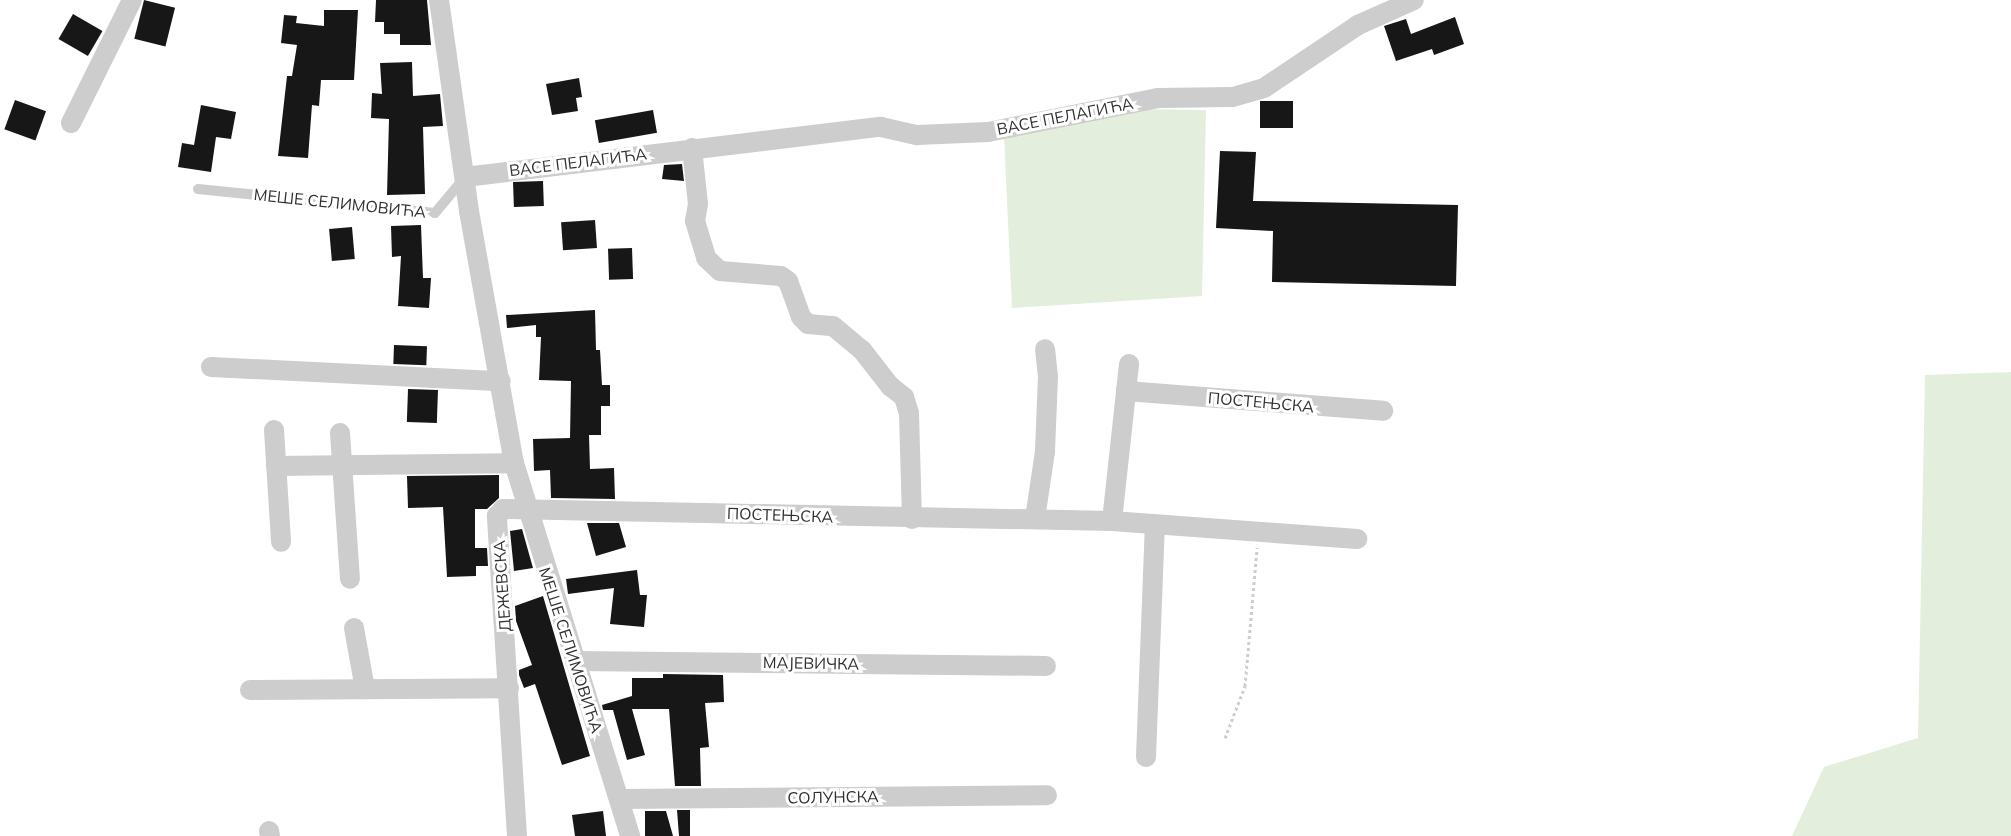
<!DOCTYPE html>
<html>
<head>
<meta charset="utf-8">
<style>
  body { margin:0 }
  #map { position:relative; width:2011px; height:836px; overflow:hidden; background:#fff; font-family:Mulish,sans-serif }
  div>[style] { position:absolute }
  .green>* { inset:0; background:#e4eedc }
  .building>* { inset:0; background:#171717; transform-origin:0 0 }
  .path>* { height:3px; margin-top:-1.5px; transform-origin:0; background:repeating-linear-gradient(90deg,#cdcdcd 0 3px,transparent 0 6px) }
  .service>* { height:10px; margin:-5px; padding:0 5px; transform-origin:5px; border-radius:5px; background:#cdcdcd }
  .minor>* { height:20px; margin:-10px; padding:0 10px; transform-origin:10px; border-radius:10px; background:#cdcdcd }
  span { translate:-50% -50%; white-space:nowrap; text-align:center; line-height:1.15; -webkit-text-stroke:6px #fff; paint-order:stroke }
  .street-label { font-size:16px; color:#303030 }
</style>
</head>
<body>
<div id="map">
  <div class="green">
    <div style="clip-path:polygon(1129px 109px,1206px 110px,1202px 296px,1012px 308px,1004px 136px)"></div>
    <div style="clip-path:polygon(2011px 372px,2011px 836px,1792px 836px,1824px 767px,1918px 738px,1925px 375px)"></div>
  </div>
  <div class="building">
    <div style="left:144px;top:0;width:32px;height:40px;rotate:14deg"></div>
    <div style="clip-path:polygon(376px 0,427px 0,431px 45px,400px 45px,400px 34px,384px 34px,384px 22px,375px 22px)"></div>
    <div style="clip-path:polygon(324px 10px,358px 10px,354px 80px,321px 80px,319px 106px,312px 105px,308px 158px,278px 156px,287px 76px,292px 76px,297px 45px,281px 43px,284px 15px,297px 16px,296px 23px,324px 26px)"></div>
    <div style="left:73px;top:14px;width:34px;height:29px;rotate:30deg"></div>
    <div style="clip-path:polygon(1455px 17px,1464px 44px,1434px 55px,1432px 49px,1396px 61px,1384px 26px,1406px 19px,1411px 34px)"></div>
    <div style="clip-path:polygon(412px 62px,413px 96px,440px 94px,443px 126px,423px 127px,425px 194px,387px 195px,389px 119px,371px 118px,372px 93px,382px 94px,380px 63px)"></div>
    <div style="clip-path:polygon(579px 78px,582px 97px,576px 98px,578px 111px,552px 115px,546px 84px)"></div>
    <div style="left:15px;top:100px;width:33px;height:31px;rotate:20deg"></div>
    <div style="left:1293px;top:101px;width:27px;height:33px;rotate:90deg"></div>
    <div style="clip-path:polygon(201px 105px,236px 112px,231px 139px,216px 137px,211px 172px,178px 167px,182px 143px,194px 145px)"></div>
    <div style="left:653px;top:110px;width:23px;height:59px;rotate:80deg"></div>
    <div style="clip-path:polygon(1220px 151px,1256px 152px,1253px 201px,1458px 205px,1456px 286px,1272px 282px,1273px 231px,1216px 228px)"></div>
    <div style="clip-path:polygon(682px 164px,684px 181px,662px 179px,664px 165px)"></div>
    <div style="left:543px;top:181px;width:25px;height:30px;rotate:88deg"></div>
    <div style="left:595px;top:220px;width:28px;height:34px;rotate:86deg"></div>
    <div style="clip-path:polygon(421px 225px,423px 278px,431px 278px,429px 308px,398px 306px,401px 256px,392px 257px,391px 226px)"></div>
    <div style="left:352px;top:227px;width:32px;height:23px;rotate:85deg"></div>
    <div style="left:632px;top:248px;width:31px;height:24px;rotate:88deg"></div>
    <div style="clip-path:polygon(595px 310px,596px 350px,600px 350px,602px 385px,610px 385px,610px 406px,601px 406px,601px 435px,589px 435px,590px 469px,614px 468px,615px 499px,551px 498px,550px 470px,534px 471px,533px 439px,570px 438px,571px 381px,539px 380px,541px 337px,536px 337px,536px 325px,507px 328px,506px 315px)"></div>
    <div style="left:394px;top:345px;width:33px;height:19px;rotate:2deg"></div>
    <div style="left:408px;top:389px;width:30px;height:33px;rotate:2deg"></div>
    <div style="clip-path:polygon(499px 475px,499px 498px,487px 509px,475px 509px,475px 548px,487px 548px,488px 566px,476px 566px,476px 576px,447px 577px,443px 507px,408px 508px,407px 476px)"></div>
    <div style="clip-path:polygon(587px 523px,619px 523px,626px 547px,596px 556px)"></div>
    <div style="clip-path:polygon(522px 529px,533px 568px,514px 571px,510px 531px)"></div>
    <div style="clip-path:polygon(637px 570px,640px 595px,647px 595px,644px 627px,610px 624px,614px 588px,568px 594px,566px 579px)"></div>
    <div style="clip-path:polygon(543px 596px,590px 756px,562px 765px,535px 684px,524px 688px,519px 675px,519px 670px,532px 665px,516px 621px,515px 606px)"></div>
    <div style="clip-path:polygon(663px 674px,723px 675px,724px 702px,705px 703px,709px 747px,700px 748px,701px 786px,675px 786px,669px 709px,632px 709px,645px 755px,627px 760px,613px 710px,603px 710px,602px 705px,632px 696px,632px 678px,663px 678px)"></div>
    <div style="clip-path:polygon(677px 810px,690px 810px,690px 836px,679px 836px)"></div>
    <div style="clip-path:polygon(603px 811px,606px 836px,575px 836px,572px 815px)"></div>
    <div style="clip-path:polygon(645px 811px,666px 811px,673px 836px,645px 836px)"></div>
  </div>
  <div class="path">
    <div style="left:1225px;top:738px;width:56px;rotate:-69deg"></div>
    <div style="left:1245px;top:686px;width:139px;rotate:-85deg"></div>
  </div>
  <div class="service">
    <div style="left:198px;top:189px;width:238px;rotate:5.8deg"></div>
    <div style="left:435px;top:213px;width:47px;rotate:-50.2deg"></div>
  </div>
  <div class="minor">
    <div style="left:439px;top:0;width:213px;rotate:81.9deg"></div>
    <div style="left:469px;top:211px;width:256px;rotate:79.9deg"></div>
    <div style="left:514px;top:463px;width:391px;rotate:72.7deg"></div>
    <div style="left:71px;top:123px;width:137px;rotate:-63.6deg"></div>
    <div style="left:692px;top:148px;width:56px;rotate:83.9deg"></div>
    <div style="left:698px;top:204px;width:17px;rotate:100deg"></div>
    <div style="left:695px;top:221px;width:39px;rotate:73deg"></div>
    <div style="left:706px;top:258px;width:19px;rotate:43deg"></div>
    <div style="left:720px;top:271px;width:61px;rotate:4.7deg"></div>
    <div style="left:781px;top:276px;width:9px;rotate:36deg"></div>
    <div style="left:788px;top:281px;width:38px;rotate:70deg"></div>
    <div style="left:801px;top:317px;width:10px;rotate:45deg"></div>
    <div style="left:808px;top:324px;width:25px;rotate:5deg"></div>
    <div style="left:833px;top:326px;width:38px;rotate:40deg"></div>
    <div style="left:862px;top:350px;width:46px;rotate:52.1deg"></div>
    <div style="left:890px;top:386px;width:18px;rotate:38deg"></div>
    <div style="left:904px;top:397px;width:17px;rotate:73deg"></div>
    <div style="left:909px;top:413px;width:106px;rotate:88.4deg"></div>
    <div style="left:465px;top:177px;width:419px;rotate:-6.9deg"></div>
    <div style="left:881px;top:127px;width:37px;rotate:13deg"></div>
    <div style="left:917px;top:135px;width:71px;rotate:-2.4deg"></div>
    <div style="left:988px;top:132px;width:173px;rotate:-11.3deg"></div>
    <div style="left:1158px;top:98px;width:75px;rotate:-0.8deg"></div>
    <div style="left:1233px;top:97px;width:32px;rotate:-16deg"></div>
    <div style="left:1264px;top:88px;width:113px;rotate:-33.8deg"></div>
    <div style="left:1358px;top:25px;width:61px;rotate:-24.1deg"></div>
    <div style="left:211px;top:367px;width:290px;rotate:2.8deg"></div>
    <div style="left:1126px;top:391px;width:258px;rotate:4.4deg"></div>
    <div style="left:274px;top:430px;width:112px;rotate:86.4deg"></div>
    <div style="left:340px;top:433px;width:146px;rotate:86.1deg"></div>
    <div style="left:276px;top:466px;width:238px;rotate:-0.7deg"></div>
    <div style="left:1035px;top:519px;width:69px;rotate:-81.6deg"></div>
    <div style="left:1045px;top:451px;width:74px;rotate:-87.7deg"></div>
    <div style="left:1048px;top:377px;width:28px;rotate:-96deg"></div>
    <div style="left:1112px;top:521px;width:158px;rotate:-83.8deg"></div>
    <div style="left:354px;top:628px;width:62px;rotate:79.8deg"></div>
    <div style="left:575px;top:661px;width:471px;rotate:0.6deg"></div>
    <div style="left:250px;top:690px;width:259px;rotate:-0.4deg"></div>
    <div style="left:1146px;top:757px;width:233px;rotate:-87.8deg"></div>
    <div style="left:620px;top:799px;width:427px;rotate:-0.5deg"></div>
    <div style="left:269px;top:831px;width:5px;rotate:79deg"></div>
    <div style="left:517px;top:836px;width:321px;rotate:-93.6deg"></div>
    <div style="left:497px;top:516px;width:9px;rotate:-49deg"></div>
    <div style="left:503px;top:509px;width:609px;rotate:1.13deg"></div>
    <div style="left:1112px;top:521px;width:246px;rotate:4.2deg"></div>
  </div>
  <div class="street-label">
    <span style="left:1065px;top:116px;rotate:-11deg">ВАСЕ ПЕЛАГИЋА</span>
    <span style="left:578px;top:162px;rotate:-7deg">ВАСЕ ПЕЛАГИЋА</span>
    <span style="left:340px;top:203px;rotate:6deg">МЕШЕ СЕЛИМОВИЋА</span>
    <span style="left:1261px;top:402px;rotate:5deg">ПОСТЕЊСКА</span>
    <span style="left:780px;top:515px;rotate:2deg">ПОСТЕЊСКА</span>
    <span style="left:502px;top:586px;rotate:-94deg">ДЕЖЕВСКА</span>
    <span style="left:571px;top:650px;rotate:72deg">МЕШЕ СЕЛИМОВИЋА</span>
    <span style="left:811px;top:663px;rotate:1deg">МАЈЕВИЧКА</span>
    <span style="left:833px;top:797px;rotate:-1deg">СОЛУНСКА</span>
  </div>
</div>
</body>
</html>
